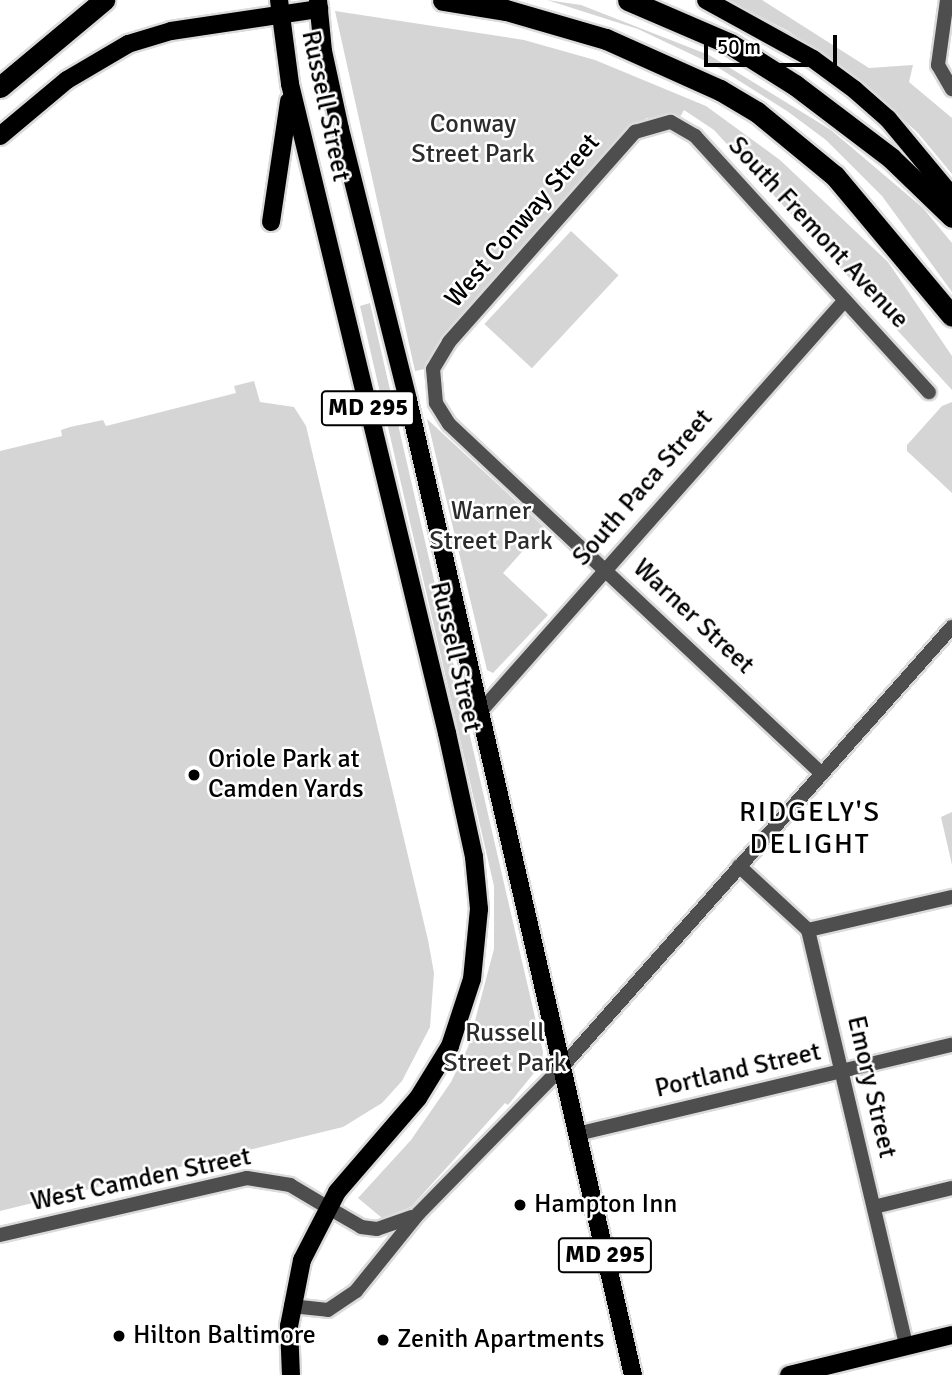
<!DOCTYPE html>
<html>
<head>
<meta charset="utf-8">
<style>
  body { margin:0 }
  #map { position:relative; width:952px; height:1375px; overflow:hidden; background:#fff; font-family:Signika,sans-serif }
  div>[style] { position:absolute }
  .green>* { inset:0; background:#d5d5d5; transform-origin:0 0 }
  .roads { filter:drop-shadow(2px 0 #dbdbdb) drop-shadow(-2px 0 #dbdbdb) drop-shadow(0 2px #dbdbdb) drop-shadow(0 -2px #dbdbdb) }
  .minor>* { height:14px; margin:-7px; padding:0 7px; transform-origin:7px; border-radius:7px; background:#4e4e4e }
  .tertiary>* { height:14px; margin:-7px; padding:0 7px; transform-origin:7px; border-radius:7px; background:#4e4e4e }
  .primary>* { height:18px; margin:-9px; padding:0 9px; transform-origin:9px; border-radius:9px; background:#000 }
  .motorway>* { height:21px; margin:-10.5px; padding:0 10.5px; transform-origin:10.5px; border-radius:10.5px; background:#000 }
  .dots>* { width:19px; height:19px; translate:-50% -50%; box-sizing:border-box; border:4px solid #fff; border-radius:50% }
  span { translate:-50% -50%; white-space:nowrap; text-align:center; line-height:1.15; -webkit-text-stroke:5px #fff; paint-order:stroke }
  .shield-label span { padding:2px 5px; background:#fff; border:2px solid; border-radius:5px; -webkit-text-stroke-width:0 }
  .shield-label { font-size:24px; color:#000; font-weight:700 }
  .street-label { font-size:26px; color:#000 }
  .park-label { font-size:26px; color:#2c2c2c }
  .poi-label { font-size:26px; color:#000 }
  .left { translate:0 -50%; text-align:left }
  .neighbourhood-label { font-size:28px; color:#000; letter-spacing:2px }
  .scale { position:absolute; left:704px; top:35px; width:133px; height:32px; box-sizing:border-box; border:4px solid #000; border-top:0; padding-left:9px; font-size:21px; line-height:24px; white-space:nowrap; color:#000; -webkit-text-stroke:5px #fff; paint-order:stroke }
</style>
</head>
<body>
<div id="map">
  <div class="green">
    <div style="clip-path:polygon(547px 0,581px 5px,709px 55px,831px 130px,923px 208px,952px 243px,952px 292px,882px 196px,826px 140px,787px 111px,714px 65px,638px 29px)"></div>
    <div style="clip-path:polygon(728px 0,762px 0,869px 68px,913px 65px,909px 82px,952px 118px,952px 174px,918px 133px,860px 81px,788px 31px)"></div>
    <div style="clip-path:polygon(335px 11px,524px 40px,595px 60px,706px 106px,780px 160px,888px 262px,952px 356px,952px 390px,714px 130px,684px 110px,680px 117px,647px 118px,627px 130px,436px 346px,425px 369px,415px 371px)"></div>
    <div style="left:571px;top:231px;width:65px;height:127px;rotate:43deg"></div>
    <div style="clip-path:polygon(370px 303px,543px 1052px,542px 1063px,508px 1105px,505px 1103px,411px 1207px,382px 1218px,358px 1198px,411px 1140px,451px 1082px,468px 1047px,494px 949px,494px 886px,360px 306px)"></div>
    <div style="clip-path:polygon(254px 381px,260px 402px,294px 407px,306px 426px,428px 940px,434px 973px,430px 1027px,402px 1081px,382px 1103px,343px 1127px,0 1211px,0 451px,62px 436px,61px 430px,70px 427px,103px 420px,106px 426px,236px 393px,234px 386px)"></div>
    <div style="clip-path:polygon(952px 402px,952px 493px,907px 451px,907px 445px,942px 406px)"></div>
    <div style="clip-path:polygon(427px 419px,544px 527px,503px 573px,548px 615px,493px 673px,487px 670px)"></div>
    <div style="clip-path:polygon(952px 812px,952px 865px,941px 817px)"></div>
  </div>
  <div class="roads">
    <div class="minor">
      <div style="left:947px;top:0;width:66px;rotate:97.9deg"></div>
      <div style="left:938px;top:65px;width:28px;rotate:60deg"></div>
      <div style="left:480px;top:712px;width:550px;rotate:-48.46deg"></div>
      <div style="left:822px;top:774px;width:511px;rotate:-136.82deg"></div>
      <div style="left:449px;top:424px;width:25px;rotate:-122deg"></div>
      <div style="left:436px;top:403px;width:34px;rotate:-95deg"></div>
      <div style="left:433px;top:369px;width:31px;rotate:-59deg"></div>
      <div style="left:449px;top:342px;width:281px;rotate:-48.5deg"></div>
      <div style="left:635px;top:132px;width:37px;rotate:-16deg"></div>
      <div style="left:671px;top:122px;width:28px;rotate:30deg"></div>
      <div style="left:695px;top:136px;width:347px;rotate:47.6deg"></div>
      <div style="left:739px;top:866px;width:94px;rotate:42.8deg"></div>
      <div style="left:808px;top:930px;width:427px;rotate:76.7deg"></div>
      <div style="left:808px;top:930px;width:148px;rotate:-12.9deg"></div>
      <div style="left:577px;top:1134px;width:385px;rotate:-13.4deg"></div>
      <div style="left:327px;top:1207px;width:39px;rotate:30deg"></div>
      <div style="left:361px;top:1227px;width:16px;rotate:7deg"></div>
      <div style="left:377px;top:1229px;width:37px;rotate:-19deg"></div>
      <div style="left:874px;top:1207px;width:80px;rotate:-13.7deg"></div>
      <div style="left:291px;top:1306px;width:37px;rotate:6deg"></div>
      <div style="left:328px;top:1310px;width:34px;rotate:-34deg"></div>
      <div style="left:356px;top:1291px;width:100px;rotate:-51.1deg"></div>
      <div style="left:419px;top:1213px;width:204px;rotate:-45.6deg"></div>
      <div style="left:562px;top:1067px;width:588px;rotate:-48.45deg"></div>
    </div>
    <div class="tertiary">
      <div style="left:0;top:1235px;width:253px;rotate:-13deg"></div>
      <div style="left:247px;top:1178px;width:44px;rotate:9.2deg"></div>
      <div style="left:290px;top:1185px;width:43px;rotate:30.7deg"></div>
    </div>
    <div class="primary">
      <div style="left:279px;top:0;width:85px;rotate:82.5deg"></div>
      <div style="left:290px;top:84px;width:668px;rotate:76.4deg"></div>
      <div style="left:447px;top:733px;width:127px;rotate:77.7deg"></div>
      <div style="left:474px;top:857px;width:52px;rotate:84.5deg"></div>
      <div style="left:479px;top:909px;width:70px;rotate:95.7deg"></div>
      <div style="left:472px;top:979px;width:71px;rotate:108.2deg"></div>
      <div style="left:450px;top:1046px;width:61px;rotate:121.6deg"></div>
      <div style="left:418px;top:1098px;width:124px;rotate:130.8deg"></div>
      <div style="left:337px;top:1192px;width:76px;rotate:117.2deg"></div>
      <div style="left:302px;top:1260px;width:67px;rotate:101.1deg"></div>
      <div style="left:289px;top:1326px;width:49px;rotate:87.7deg"></div>
      <div style="left:318px;top:0;width:51px;rotate:84.4deg"></div>
      <div style="left:323px;top:51px;width:80px;rotate:77.7deg"></div>
      <div style="left:340px;top:129px;width:279px;rotate:75.9deg"></div>
      <div style="left:408px;top:400px;width:1001px;rotate:77.01deg"></div>
      <div style="left:706px;top:0;width:122px;rotate:28.9deg"></div>
      <div style="left:813px;top:59px;width:52px;rotate:36.4deg"></div>
      <div style="left:855px;top:90px;width:44px;rotate:41.3deg"></div>
      <div style="left:888px;top:119px;width:100px;rotate:50.3deg"></div>
      <div style="left:0;top:136px;width:87px;rotate:-39.9deg"></div>
      <div style="left:67px;top:80px;width:71px;rotate:-30.5deg"></div>
      <div style="left:128px;top:44px;width:45px;rotate:-16.8deg"></div>
      <div style="left:171px;top:31px;width:150px;rotate:-8.5deg"></div>
      <div style="left:271px;top:222px;width:122px;rotate:-81.5deg"></div>
      <div style="left:789px;top:1375px;width:168px;rotate:-13.8deg"></div>
    </div>
    <div class="motorway">
      <div style="left:443px;top:0;width:64px;rotate:9deg"></div>
      <div style="left:506px;top:10px;width:104px;rotate:16.2deg"></div>
      <div style="left:606px;top:39px;width:125px;rotate:24.1deg"></div>
      <div style="left:720px;top:90px;width:43px;rotate:30.7deg"></div>
      <div style="left:757px;top:112px;width:101px;rotate:39.4deg"></div>
      <div style="left:835px;top:176px;width:182px;rotate:50.1deg"></div>
      <div style="left:628px;top:0;width:111px;rotate:23.3deg"></div>
      <div style="left:730px;top:44px;width:77px;rotate:32.2deg"></div>
      <div style="left:795px;top:85px;width:121px;rotate:37.2deg"></div>
      <div style="left:891px;top:158px;width:85px;rotate:44deg"></div>
      <div style="left:0;top:87px;width:136px;rotate:-39.9deg"></div>
    </div>
  </div>
  <div class="dots">
    <div style="left:194px;top:775px;background:#000"></div>
    <div style="left:520px;top:1205px;background:#000"></div>
    <div style="left:119px;top:1336px;background:#000"></div>
    <div style="left:383px;top:1340px;background:#000"></div>
  </div>
  <div class="shield-label">
    <span style="left:368px;top:408px">MD 295</span>
    <span style="left:605px;top:1255px">MD 295</span>
  </div>
  <div class="street-label">
    <span style="left:325px;top:106px;rotate:78deg">Russell Street</span>
    <span style="left:523px;top:221px;rotate:-49deg">West Conway Street</span>
    <span style="left:818px;top:233px;rotate:47deg">South Fremont Avenue</span>
    <span style="left:643px;top:488px;rotate:-49deg">South Paca Street</span>
    <span style="left:693px;top:617px;rotate:43deg">Warner Street</span>
    <span style="left:455px;top:657px;rotate:77deg">Russell Street</span>
    <span style="left:738px;top:1071px;rotate:-13deg">Portland Street</span>
    <span style="left:871px;top:1087px;rotate:77deg">Emory Street</span>
    <span style="left:141px;top:1180px;rotate:-12deg">West Camden Street</span>
  </div>
  <div class="park-label">
    <span style="left:473px;top:140px">Conway<br>Street Park</span>
    <span style="left:491px;top:527px">Warner<br>Street Park</span>
    <span style="left:505px;top:1049px">Russell<br>Street Park</span>
  </div>
  <div class="poi-label">
    <span class="left" style="left:208px;top:775px">Oriole Park at<br>Camden Yards</span>
    <span class="left" style="left:534px;top:1205px">Hampton Inn</span>
    <span class="left" style="left:133px;top:1336px">Hilton Baltimore</span>
    <span class="left" style="left:397px;top:1340px">Zenith Apartments</span>
  </div>
  <div class="neighbourhood-label">
    <span style="left:810px;top:828px">RIDGELY'S<br>DELIGHT</span>
  </div>
  <div class="scale">50 m</div>
</div>
</body>
</html>
